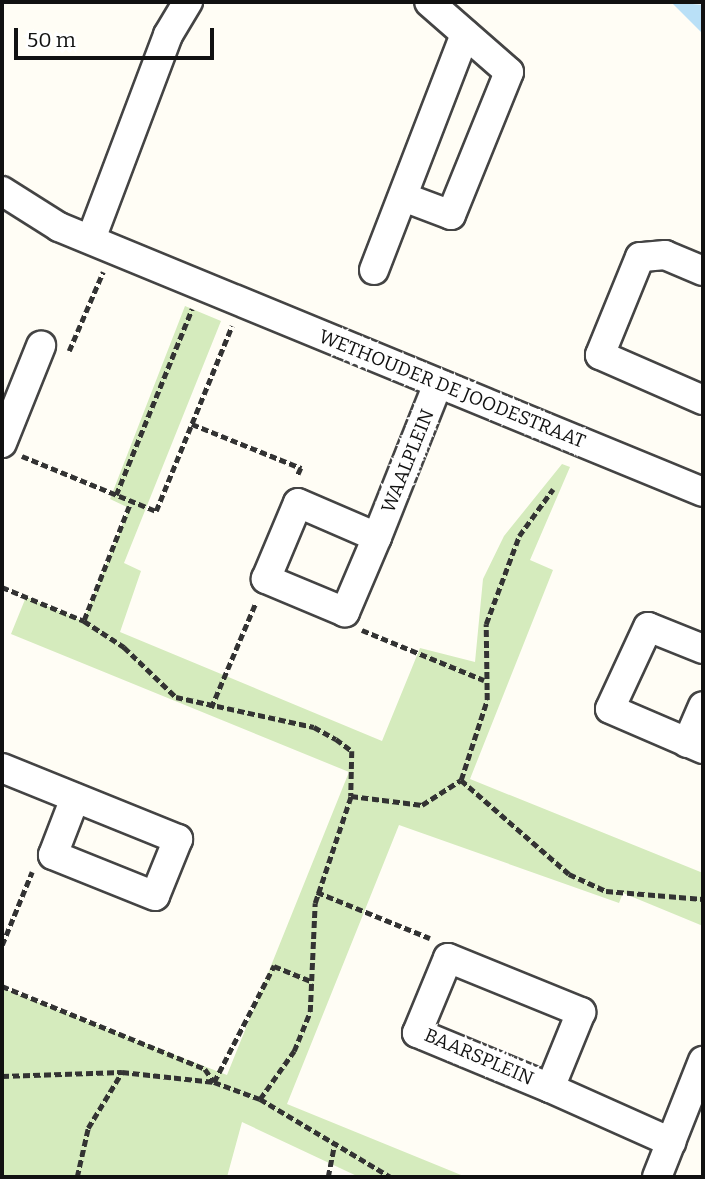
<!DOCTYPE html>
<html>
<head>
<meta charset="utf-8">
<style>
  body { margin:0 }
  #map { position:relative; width:705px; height:1179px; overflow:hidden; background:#fffdf5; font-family:Bitter,serif }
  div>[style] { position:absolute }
  .green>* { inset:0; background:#d5ebbd }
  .water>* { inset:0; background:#b9e0f7 }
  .path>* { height:4.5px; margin-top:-2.25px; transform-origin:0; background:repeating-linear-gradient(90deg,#333 0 7px,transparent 0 10.5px) }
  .roads { filter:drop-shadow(2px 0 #444) drop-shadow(-2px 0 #444) drop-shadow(0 2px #444) drop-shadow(0 -2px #444) }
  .minor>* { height:28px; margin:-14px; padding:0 14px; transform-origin:14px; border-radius:14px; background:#fff }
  span { translate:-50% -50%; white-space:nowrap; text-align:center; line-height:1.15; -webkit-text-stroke:7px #fff; paint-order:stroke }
  .street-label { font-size:19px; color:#111 }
  .frame { position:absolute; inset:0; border:4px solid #111; pointer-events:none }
  .scale { position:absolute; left:14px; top:28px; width:200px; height:32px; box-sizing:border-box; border:4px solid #111; border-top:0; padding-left:9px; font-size:21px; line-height:24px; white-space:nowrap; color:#111; -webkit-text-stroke:5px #fff; paint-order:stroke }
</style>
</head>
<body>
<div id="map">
  <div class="green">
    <div style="clip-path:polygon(185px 306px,221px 321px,124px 563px,141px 571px,120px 632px,382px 741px,420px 648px,475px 662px,483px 579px,504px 536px,562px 464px,570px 467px,530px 560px,553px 570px,470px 779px,703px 873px,703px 926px,623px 893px,619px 903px,399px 825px,287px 1104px,466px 1177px,359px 1177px,242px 1122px,227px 1177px,2px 1177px,2px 988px,227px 1075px,349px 772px,11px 634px,26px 597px,83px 621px,129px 508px,110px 499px)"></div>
  </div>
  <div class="water">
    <div style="clip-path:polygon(671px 2px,703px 5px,703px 34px)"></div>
  </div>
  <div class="path">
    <div style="left:69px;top:351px;width:86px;rotate:-66.7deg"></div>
    <div style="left:192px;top:424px;width:118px;rotate:22deg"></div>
    <div style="left:301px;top:468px;width:10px;rotate:114deg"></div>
    <div style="left:22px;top:456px;width:145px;rotate:22.3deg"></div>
    <div style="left:156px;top:511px;width:200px;rotate:-67.7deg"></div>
    <div style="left:116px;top:495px;width:201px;rotate:-67.8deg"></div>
    <div style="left:2px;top:587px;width:89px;rotate:22.5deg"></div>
    <div style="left:84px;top:621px;width:48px;rotate:33deg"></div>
    <div style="left:124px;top:647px;width:72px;rotate:43.9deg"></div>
    <div style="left:176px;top:697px;width:141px;rotate:12.3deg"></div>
    <div style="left:314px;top:727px;width:25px;rotate:29deg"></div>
    <div style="left:336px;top:739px;width:20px;rotate:37deg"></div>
    <div style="left:352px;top:751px;width:45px;rotate:91.3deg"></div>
    <div style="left:351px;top:796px;width:72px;rotate:7.2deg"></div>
    <div style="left:422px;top:805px;width:46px;rotate:-32.7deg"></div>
    <div style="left:461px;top:780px;width:84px;rotate:-72deg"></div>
    <div style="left:487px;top:700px;width:76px;rotate:-90.8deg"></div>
    <div style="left:486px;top:624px;width:94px;rotate:-69.4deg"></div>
    <div style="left:519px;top:536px;width:58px;rotate:-54.1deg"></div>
    <div style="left:84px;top:620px;width:128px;rotate:-68.4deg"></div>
    <div style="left:362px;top:630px;width:132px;rotate:22.3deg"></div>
    <div style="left:211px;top:708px;width:115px;rotate:-67deg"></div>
    <div style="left:461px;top:780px;width:143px;rotate:41deg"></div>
    <div style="left:569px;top:874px;width:41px;rotate:24.7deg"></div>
    <div style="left:606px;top:891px;width:97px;rotate:4.7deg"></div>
    <div style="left:317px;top:892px;width:122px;rotate:22.2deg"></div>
    <div style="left:2px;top:945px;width:79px;rotate:-67.7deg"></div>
    <div style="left:2px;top:986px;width:219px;rotate:22.2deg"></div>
    <div style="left:205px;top:1069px;width:16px;rotate:55deg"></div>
    <div style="left:214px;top:1082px;width:131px;rotate:-62.7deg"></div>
    <div style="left:274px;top:966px;width:42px;rotate:22.3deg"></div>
    <div style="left:2px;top:1076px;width:120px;rotate:-1.9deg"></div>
    <div style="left:122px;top:1072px;width:93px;rotate:6.2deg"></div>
    <div style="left:214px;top:1082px;width:49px;rotate:20.3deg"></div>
    <div style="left:260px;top:1099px;width:59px;rotate:-54.7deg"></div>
    <div style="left:294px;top:1051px;width:42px;rotate:-67.7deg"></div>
    <div style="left:310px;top:1012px;width:109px;rotate:-87.4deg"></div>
    <div style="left:315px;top:903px;width:113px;rotate:-71.4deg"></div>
    <div style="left:260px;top:1099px;width:152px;rotate:30.8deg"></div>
    <div style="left:77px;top:1177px;width:50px;rotate:-77.3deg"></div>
    <div style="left:88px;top:1128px;width:66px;rotate:-58.7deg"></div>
    <div style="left:328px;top:1177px;width:36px;rotate:-79deg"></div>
  </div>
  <div class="roads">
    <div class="minor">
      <div style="left:2px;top:191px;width:67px;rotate:32.3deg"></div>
      <div style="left:59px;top:227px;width:696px;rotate:22.37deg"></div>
      <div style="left:406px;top:198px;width:48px;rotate:20.7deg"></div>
      <div style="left:451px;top:215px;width:154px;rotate:-67.9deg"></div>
      <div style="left:509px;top:72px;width:106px;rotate:-138.8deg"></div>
      <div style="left:91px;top:239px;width:218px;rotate:-69.3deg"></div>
      <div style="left:168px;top:35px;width:39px;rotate:-59deg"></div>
      <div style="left:374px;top:270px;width:253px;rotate:-68.9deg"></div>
      <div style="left:703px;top:271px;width:41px;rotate:-157.2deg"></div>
      <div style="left:665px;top:255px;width:25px;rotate:175deg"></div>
      <div style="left:640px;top:257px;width:106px;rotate:112.2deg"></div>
      <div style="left:600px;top:355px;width:112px;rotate:23.6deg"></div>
      <div style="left:2px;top:443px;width:105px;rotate:-68.1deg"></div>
      <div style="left:377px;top:537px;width:82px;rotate:113.1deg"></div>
      <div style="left:345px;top:612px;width:86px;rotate:-157.3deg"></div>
      <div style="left:266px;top:579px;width:82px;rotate:-67.2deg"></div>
      <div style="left:298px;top:503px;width:86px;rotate:23.3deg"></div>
      <div style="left:377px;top:537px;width:165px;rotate:-68.3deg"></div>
      <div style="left:703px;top:649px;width:59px;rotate:-158.2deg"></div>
      <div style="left:648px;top:627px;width:90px;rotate:114.9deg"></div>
      <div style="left:610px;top:709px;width:101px;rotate:23.3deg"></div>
      <div style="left:687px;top:743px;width:40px;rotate:-66.6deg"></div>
      <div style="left:2px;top:768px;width:190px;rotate:22deg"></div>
      <div style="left:178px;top:839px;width:61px;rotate:112deg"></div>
      <div style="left:155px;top:896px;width:110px;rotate:-158.1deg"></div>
      <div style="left:53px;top:855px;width:61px;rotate:-68.9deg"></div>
      <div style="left:550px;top:1088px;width:144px;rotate:-157.5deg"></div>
      <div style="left:417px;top:1033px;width:81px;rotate:-67.5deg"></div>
      <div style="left:448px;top:958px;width:144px;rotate:22.1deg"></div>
      <div style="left:581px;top:1012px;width:82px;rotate:112.2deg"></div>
      <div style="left:550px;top:1088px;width:133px;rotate:24.1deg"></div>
      <div style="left:657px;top:1177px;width:125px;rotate:-68.4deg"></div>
    </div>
  </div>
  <div class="street-label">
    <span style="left:452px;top:389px;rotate:22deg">WETHOUDER DE JOODESTRAAT</span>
    <span style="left:408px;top:461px;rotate:-68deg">WAALPLEIN</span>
    <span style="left:479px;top:1057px;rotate:23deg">BAARSPLEIN</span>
  </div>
  <div class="frame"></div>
  <div class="scale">50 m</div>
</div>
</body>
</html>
